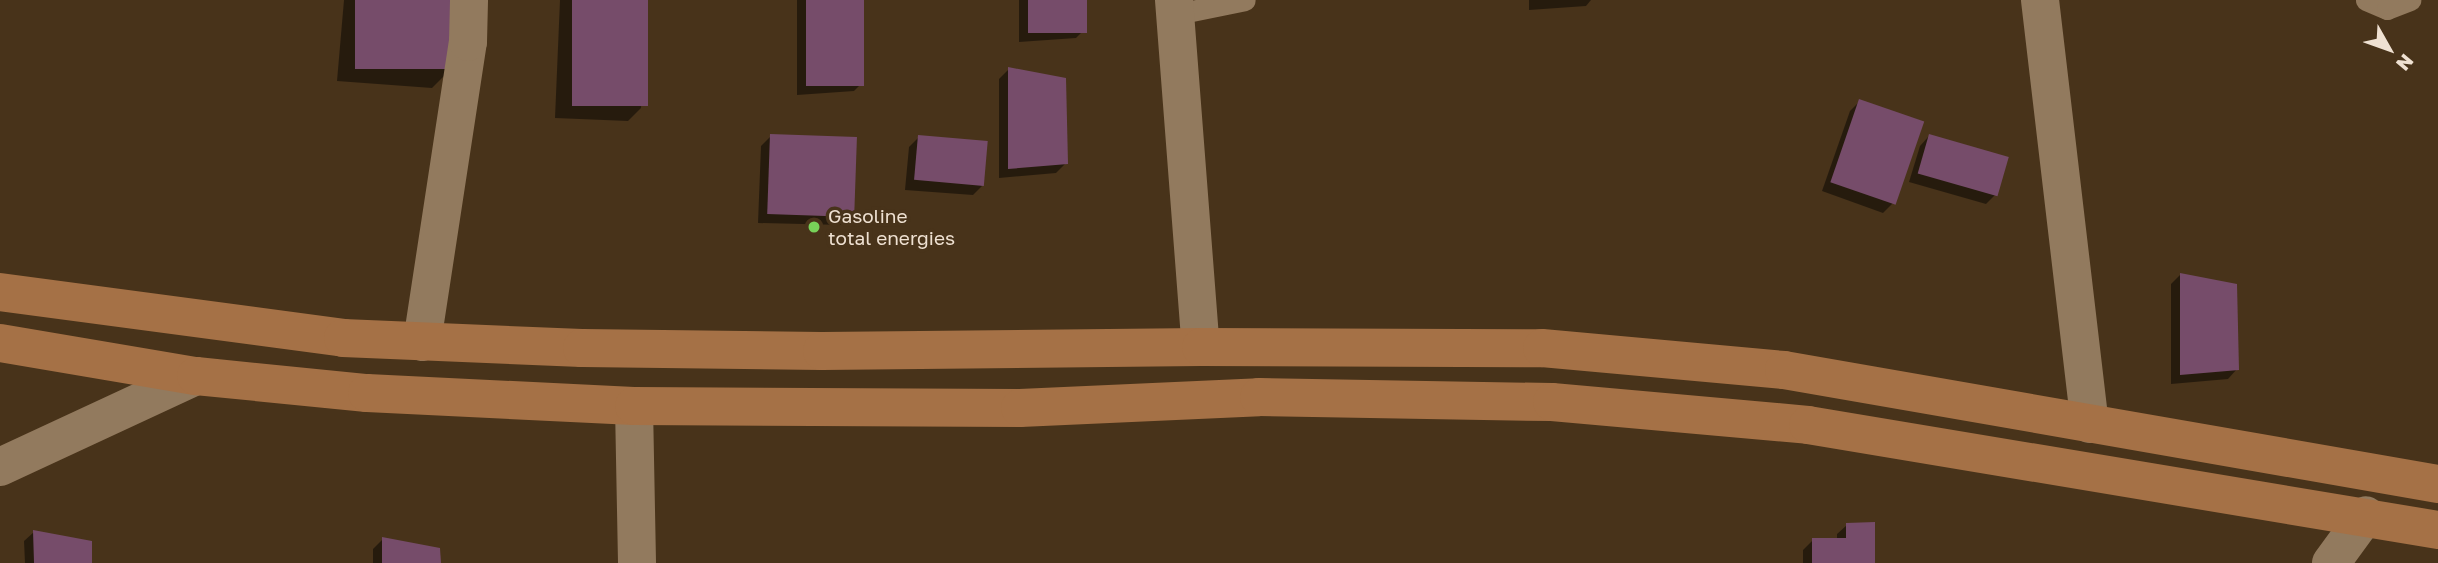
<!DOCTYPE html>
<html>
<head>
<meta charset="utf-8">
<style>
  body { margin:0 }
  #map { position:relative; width:2438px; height:563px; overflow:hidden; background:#48331a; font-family:"Golos Text",sans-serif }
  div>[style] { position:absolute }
  .shadow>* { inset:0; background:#0007 }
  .building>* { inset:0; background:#764c6a; transform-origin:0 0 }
  .service>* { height:21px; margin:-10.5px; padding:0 10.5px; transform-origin:10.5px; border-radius:10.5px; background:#927a5e }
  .minor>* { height:38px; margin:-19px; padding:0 19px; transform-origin:19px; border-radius:19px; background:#927a5e }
  .secondary>* { height:38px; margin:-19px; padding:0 19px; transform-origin:19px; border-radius:19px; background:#a57146 }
  .dots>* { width:19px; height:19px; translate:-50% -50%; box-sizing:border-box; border:4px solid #48331a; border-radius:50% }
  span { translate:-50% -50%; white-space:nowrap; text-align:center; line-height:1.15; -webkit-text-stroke:7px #48331a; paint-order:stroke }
  .poi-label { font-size:19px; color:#efe1d2 }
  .left { translate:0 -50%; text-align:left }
  .north { position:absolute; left:2354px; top:14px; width:70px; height:70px; -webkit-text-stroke:5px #48331a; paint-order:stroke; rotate:130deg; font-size:19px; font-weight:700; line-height:28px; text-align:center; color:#efe1d2 }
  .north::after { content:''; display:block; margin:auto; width:24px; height:32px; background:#efe1d2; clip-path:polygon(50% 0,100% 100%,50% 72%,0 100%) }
</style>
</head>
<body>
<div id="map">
  <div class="shadow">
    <div style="clip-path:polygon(344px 0,451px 0,445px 75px,432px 88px,337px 81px)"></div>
    <div style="clip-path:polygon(560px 0,646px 0,641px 108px,628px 121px,555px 118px)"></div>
    <div style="clip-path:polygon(797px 0,862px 0,864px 81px,854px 91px,797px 95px)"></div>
    <div style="clip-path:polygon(1019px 0,1085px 0,1086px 28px,1076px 38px,1019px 42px)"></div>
    <div style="clip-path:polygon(1529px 0,1591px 0,1586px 6px,1529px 10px)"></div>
    <div style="clip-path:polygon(1009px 69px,1066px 163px,1056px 173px,999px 178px,999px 79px)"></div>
    <div style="clip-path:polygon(1860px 101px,1893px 203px,1883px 213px,1822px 191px,1850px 111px)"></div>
    <div style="clip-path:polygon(771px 136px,853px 215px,843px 225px,758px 223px,761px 146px)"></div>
    <div style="clip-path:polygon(1929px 136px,1996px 194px,1986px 204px,1909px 182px,1920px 146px)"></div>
    <div style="clip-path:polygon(919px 137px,982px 186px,973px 195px,905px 190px,909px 147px)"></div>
    <div style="clip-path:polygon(2180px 275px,2237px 369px,2228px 379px,2171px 384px,2171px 284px)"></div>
    <div style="clip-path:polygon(1847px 525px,1873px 563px,1803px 563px,1803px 550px,1813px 540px,1837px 540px,1837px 534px)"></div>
    <div style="clip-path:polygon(34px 532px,91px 563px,25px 563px,24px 541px)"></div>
    <div style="clip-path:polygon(383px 539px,439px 563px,373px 563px,373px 549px)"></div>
  </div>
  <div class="building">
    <div style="left:355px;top:0;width:98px;height:69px"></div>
    <div style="left:572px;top:0;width:76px;height:106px"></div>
    <div style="left:806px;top:0;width:58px;height:86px"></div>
    <div style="left:1028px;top:0;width:59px;height:33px"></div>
    <div style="clip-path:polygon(1008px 67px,1066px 78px,1068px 164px,1008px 169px)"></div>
    <div style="left:1859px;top:99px;width:69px;height:88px;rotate:19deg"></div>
    <div style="left:770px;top:134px;width:87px;height:80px;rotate:2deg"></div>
    <div style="left:1929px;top:134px;width:83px;height:41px;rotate:16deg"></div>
    <div style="left:918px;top:135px;width:70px;height:45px;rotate:5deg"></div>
    <div style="clip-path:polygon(2180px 273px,2237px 284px,2239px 370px,2180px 375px)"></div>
    <div style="clip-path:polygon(1875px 522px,1875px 563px,1812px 563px,1812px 538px,1846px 538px,1846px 523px)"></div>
    <div style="clip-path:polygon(33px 530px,92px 541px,92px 563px,34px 563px)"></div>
    <div style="clip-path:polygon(382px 537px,440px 548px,441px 563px,382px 563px)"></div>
  </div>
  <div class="service">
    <div style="left:2366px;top:0;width:23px;rotate:23deg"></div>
    <div style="left:2387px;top:9px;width:25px;rotate:-21deg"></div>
    <div style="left:1177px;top:14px;width:69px;rotate:-11.6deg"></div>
  </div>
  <div class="minor">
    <div style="left:1174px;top:0;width:348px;rotate:85.6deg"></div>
    <div style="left:2040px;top:0;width:427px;rotate:83.3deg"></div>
    <div style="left:422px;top:342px;width:304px;rotate:-81.3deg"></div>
    <div style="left:468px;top:42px;width:42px;rotate:-88.6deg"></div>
    <div style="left:634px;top:406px;width:157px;rotate:88.9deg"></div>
    <div style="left:0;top:467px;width:216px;rotate:-24.9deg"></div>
    <div style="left:2331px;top:563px;width:59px;rotate:-53.9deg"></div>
  </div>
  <div class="secondary">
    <div style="left:0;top:292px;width:346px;rotate:7.6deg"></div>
    <div style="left:343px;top:338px;width:239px;rotate:2.4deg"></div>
    <div style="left:582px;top:348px;width:240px;rotate:0.7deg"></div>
    <div style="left:822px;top:351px;width:379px;rotate:-0.6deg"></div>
    <div style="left:1201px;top:347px;width:341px;rotate:0.2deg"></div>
    <div style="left:1542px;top:348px;width:243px;rotate:5.2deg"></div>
    <div style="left:1784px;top:370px;width:664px;rotate:9.89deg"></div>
    <div style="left:0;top:343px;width:199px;rotate:9.6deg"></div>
    <div style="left:196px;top:376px;width:172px;rotate:5.7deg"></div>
    <div style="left:367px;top:393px;width:267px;rotate:2.8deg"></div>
    <div style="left:634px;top:406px;width:386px;rotate:0.3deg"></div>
    <div style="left:1020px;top:408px;width:239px;rotate:-2.6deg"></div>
    <div style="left:1259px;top:397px;width:293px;rotate:1deg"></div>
    <div style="left:1552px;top:402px;width:257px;rotate:5.1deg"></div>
    <div style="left:1808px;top:425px;width:639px;rotate:9.46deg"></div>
  </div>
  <div class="dots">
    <div style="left:814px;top:227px;background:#78d259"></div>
  </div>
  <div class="poi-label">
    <span class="left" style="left:828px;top:227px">Gasoline<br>total energies</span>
  </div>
  <div class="north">N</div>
</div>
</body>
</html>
